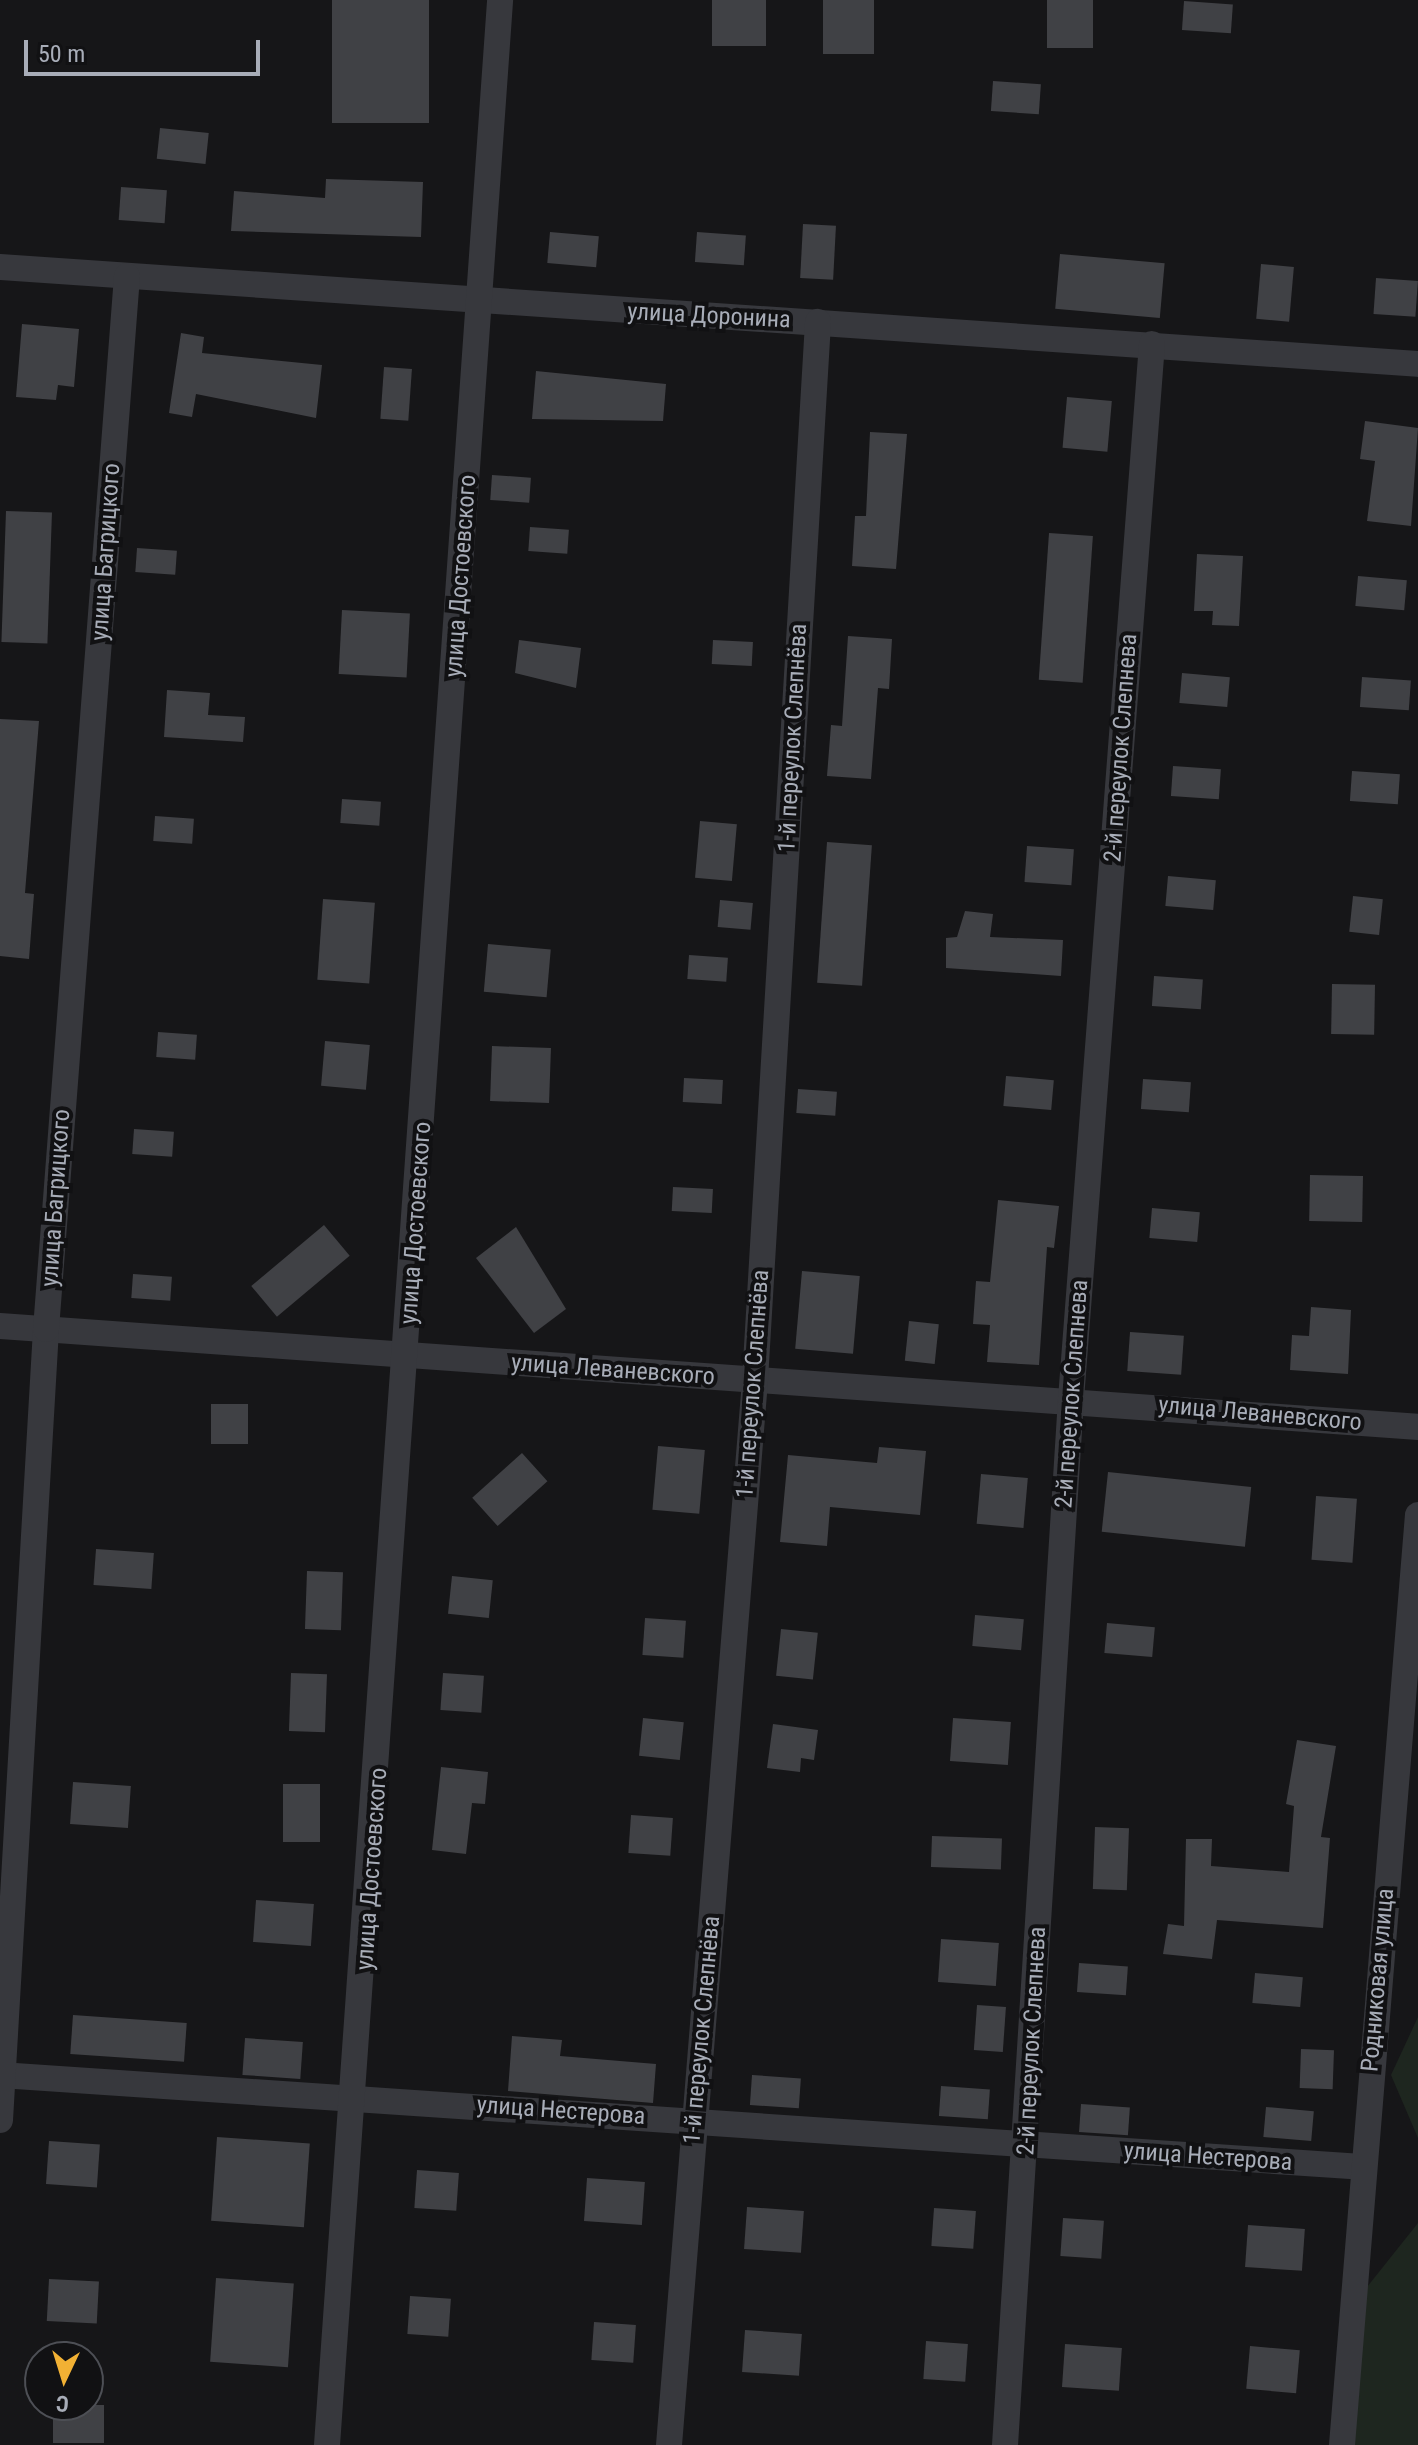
<!DOCTYPE html>
<html>
<head>
<meta charset="utf-8">
<style>
  body { margin:0 }
  #map { position:relative; width:1418px; height:2445px; overflow:hidden; background:#161618; font-family:"Roboto Condensed",sans-serif }
  div>[style] { position:absolute }
  .green>* { inset:0; background:#1e261f }
  .building>* { inset:0; background:#404145; transform-origin:0 0 }
  .street>* { height:26px; margin:-13px; padding:0 13px; transform-origin:13px; border-radius:13px; background:#37383d }
  span { translate:-50% -50%; white-space:nowrap; text-align:center; line-height:1.15; -webkit-text-stroke:8px #111113; paint-order:stroke }
  .street-label { font-size:24px; color:#a8adb8 }
  .north { position:absolute; left:24px; top:2341px; width:80px; height:80px; box-sizing:border-box; background:#111113; border:2px solid #4d4f55; border-radius:50%; rotate:184deg; font-size:22px; font-weight:700; line-height:32px; text-align:center; color:#a8adb8 }
  .north::after { content:''; display:block; margin:auto; width:28px; height:36px; background:#f2b134; clip-path:polygon(50% 0,100% 100%,50% 72%,0 100%) }
  .scale { position:absolute; left:24px; top:40px; width:236px; height:36px; box-sizing:border-box; border:4px solid #a8adb8; border-top:0; padding-left:10px; font-size:24px; line-height:28px; white-space:nowrap; color:#a8adb8; -webkit-text-stroke:6px #111113; paint-order:stroke }
</style>
</head>
<body>
<div id="map">
  <div class="green">
    <div style="clip-path:polygon(1418px 2017px,1418px 2138px,1391px 2075px)"></div>
    <div style="clip-path:polygon(1418px 2223px,1418px 2445px,1351px 2445px,1363px 2292px)"></div>
  </div>
  <div class="building">
    <div style="left:332px;top:0;width:97px;height:123px"></div>
    <div style="left:712px;top:0;width:54px;height:46px"></div>
    <div style="left:823px;top:0;width:51px;height:54px"></div>
    <div style="left:1047px;top:0;width:46px;height:48px"></div>
    <div style="left:1184px;top:1px;width:49px;height:29px;rotate:4deg"></div>
    <div style="left:993px;top:81px;width:48px;height:30px;rotate:4deg"></div>
    <div style="left:160px;top:128px;width:49px;height:31px;rotate:6deg"></div>
    <div style="clip-path:polygon(326px 179px,423px 182px,421px 237px,231px 231px,234px 191px,325px 198px)"></div>
    <div style="left:121px;top:187px;width:46px;height:33px;rotate:4deg"></div>
    <div style="left:803px;top:224px;width:33px;height:54px;rotate:3deg"></div>
    <div style="left:550px;top:232px;width:49px;height:31px;rotate:5deg"></div>
    <div style="left:697px;top:232px;width:49px;height:30px;rotate:4deg"></div>
    <div style="left:1060px;top:254px;width:105px;height:55px;rotate:5deg"></div>
    <div style="left:1261px;top:264px;width:33px;height:55px;rotate:5deg"></div>
    <div style="left:1376px;top:278px;width:42px;height:36px;rotate:4deg"></div>
    <div style="clip-path:polygon(22px 324px,79px 329px,74px 387px,58px 385px,56px 400px,16px 397px)"></div>
    <div style="clip-path:polygon(181px 333px,204px 337px,202px 353px,322px 365px,316px 418px,196px 394px,192px 417px,169px 413px)"></div>
    <div style="left:384px;top:367px;width:28px;height:52px;rotate:4deg"></div>
    <div style="clip-path:polygon(536px 371px,666px 384px,663px 421px,532px 419px)"></div>
    <div style="left:1067px;top:397px;width:45px;height:51px;rotate:5deg"></div>
    <div style="clip-path:polygon(1365px 421px,1418px 428px,1411px 526px,1367px 521px,1375px 461px,1360px 459px)"></div>
    <div style="clip-path:polygon(870px 432px,907px 434px,896px 569px,852px 566px,855px 516px,866px 516px)"></div>
    <div style="left:492px;top:475px;width:39px;height:25px;rotate:4deg"></div>
    <div style="left:6px;top:511px;width:46px;height:131px;rotate:2deg"></div>
    <div style="left:530px;top:527px;width:39px;height:24px;rotate:4deg"></div>
    <div style="left:1049px;top:533px;width:44px;height:147px;rotate:4deg"></div>
    <div style="left:137px;top:548px;width:40px;height:24px;rotate:4deg"></div>
    <div style="clip-path:polygon(1197px 554px,1243px 556px,1239px 626px,1212px 625px,1213px 611px,1194px 611px)"></div>
    <div style="left:1358px;top:576px;width:49px;height:30px;rotate:5deg"></div>
    <div style="left:342px;top:610px;width:68px;height:64px;rotate:3deg"></div>
    <div style="clip-path:polygon(848px 636px,892px 639px,889px 689px,878px 688px,871px 779px,827px 776px,831px 725px,842px 726px)"></div>
    <div style="clip-path:polygon(519px 640px,581px 648px,576px 688px,515px 673px)"></div>
    <div style="left:713px;top:640px;width:40px;height:24px;rotate:3deg"></div>
    <div style="left:1182px;top:673px;width:48px;height:30px;rotate:5deg"></div>
    <div style="left:1362px;top:677px;width:49px;height:30px;rotate:4deg"></div>
    <div style="clip-path:polygon(167px 690px,210px 693px,208px 715px,245px 717px,243px 742px,164px 737px)"></div>
    <div style="clip-path:polygon(0 719px,39px 721px,25px 893px,34px 894px,29px 959px,0 956px)"></div>
    <div style="left:1173px;top:766px;width:48px;height:30px;rotate:4deg"></div>
    <div style="left:1352px;top:771px;width:48px;height:30px;rotate:4deg"></div>
    <div style="left:342px;top:799px;width:39px;height:24px;rotate:4deg"></div>
    <div style="left:155px;top:816px;width:39px;height:25px;rotate:4deg"></div>
    <div style="left:700px;top:821px;width:37px;height:57px;rotate:5deg"></div>
    <div style="left:827px;top:842px;width:45px;height:141px;rotate:4deg"></div>
    <div style="left:1027px;top:846px;width:47px;height:36px;rotate:4deg"></div>
    <div style="left:1168px;top:876px;width:48px;height:30px;rotate:5deg"></div>
    <div style="left:1353px;top:896px;width:30px;height:36px;rotate:6deg"></div>
    <div style="left:323px;top:899px;width:52px;height:81px;rotate:4deg"></div>
    <div style="left:720px;top:900px;width:33px;height:27px;rotate:5deg"></div>
    <div style="clip-path:polygon(965px 911px,993px 914px,990px 937px,1063px 940px,1061px 976px,946px 968px,946px 938px,957px 937px)"></div>
    <div style="left:488px;top:944px;width:63px;height:48px;rotate:5deg"></div>
    <div style="left:689px;top:955px;width:39px;height:24px;rotate:4deg"></div>
    <div style="left:1154px;top:976px;width:49px;height:30px;rotate:4deg"></div>
    <div style="left:1332px;top:984px;width:43px;height:50px;rotate:1deg"></div>
    <div style="left:158px;top:1032px;width:39px;height:25px;rotate:4deg"></div>
    <div style="left:325px;top:1041px;width:45px;height:45px;rotate:5deg"></div>
    <div style="left:492px;top:1046px;width:59px;height:55px;rotate:2deg"></div>
    <div style="left:1006px;top:1076px;width:48px;height:30px;rotate:5deg"></div>
    <div style="left:684px;top:1078px;width:39px;height:24px;rotate:3deg"></div>
    <div style="left:1143px;top:1079px;width:48px;height:30px;rotate:4deg"></div>
    <div style="left:798px;top:1089px;width:39px;height:24px;rotate:4deg"></div>
    <div style="left:134px;top:1129px;width:40px;height:25px;rotate:4deg"></div>
    <div style="left:1310px;top:1175px;width:53px;height:46px;rotate:1deg"></div>
    <div style="left:673px;top:1187px;width:40px;height:24px;rotate:3deg"></div>
    <div style="clip-path:polygon(998px 1200px,1059px 1206px,1054px 1248px,1047px 1247px,1039px 1365px,987px 1362px,990px 1325px,973px 1324px,976px 1281px,990px 1282px)"></div>
    <div style="left:1152px;top:1208px;width:48px;height:30px;rotate:5deg"></div>
    <div style="left:324px;top:1225px;width:40px;height:95px;rotate:50deg"></div>
    <div style="clip-path:polygon(516px 1227px,566px 1309px,534px 1333px,476px 1258px)"></div>
    <div style="left:802px;top:1271px;width:58px;height:78px;rotate:5deg"></div>
    <div style="left:133px;top:1274px;width:39px;height:24px;rotate:4deg"></div>
    <div style="clip-path:polygon(1311px 1307px,1351px 1310px,1348px 1374px,1290px 1370px,1292px 1335px,1309px 1336px)"></div>
    <div style="left:909px;top:1321px;width:30px;height:40px;rotate:6deg"></div>
    <div style="left:1130px;top:1332px;width:54px;height:39px;rotate:4deg"></div>
    <div style="left:211px;top:1404px;width:37px;height:40px"></div>
    <div style="left:658px;top:1446px;width:47px;height:64px;rotate:5deg"></div>
    <div style="clip-path:polygon(879px 1447px,926px 1451px,920px 1515px,830px 1507px,827px 1546px,780px 1542px,788px 1455px,877px 1463px)"></div>
    <div style="left:522px;top:1453px;width:38px;height:67px;rotate:48deg"></div>
    <div style="left:1108px;top:1472px;width:144px;height:60px;rotate:6deg"></div>
    <div style="left:981px;top:1474px;width:47px;height:50px;rotate:5deg"></div>
    <div style="left:1316px;top:1496px;width:41px;height:64px;rotate:4deg"></div>
    <div style="left:96px;top:1549px;width:58px;height:36px;rotate:4deg"></div>
    <div style="left:307px;top:1571px;width:36px;height:58px;rotate:2deg"></div>
    <div style="left:452px;top:1576px;width:41px;height:38px;rotate:6deg"></div>
    <div style="left:975px;top:1615px;width:49px;height:31px;rotate:5deg"></div>
    <div style="left:645px;top:1618px;width:41px;height:37px;rotate:4deg"></div>
    <div style="left:1107px;top:1623px;width:48px;height:30px;rotate:5deg"></div>
    <div style="left:781px;top:1629px;width:37px;height:47px;rotate:6deg"></div>
    <div style="left:291px;top:1673px;width:36px;height:58px;rotate:2deg"></div>
    <div style="left:443px;top:1673px;width:41px;height:37px;rotate:4deg"></div>
    <div style="left:643px;top:1718px;width:41px;height:38px;rotate:6deg"></div>
    <div style="left:953px;top:1718px;width:58px;height:43px;rotate:4deg"></div>
    <div style="clip-path:polygon(773px 1724px,818px 1730px,814px 1760px,801px 1758px,800px 1772px,767px 1768px)"></div>
    <div style="clip-path:polygon(1297px 1740px,1336px 1746px,1321px 1837px,1330px 1838px,1323px 1928px,1217px 1920px,1212px 1959px,1163px 1954px,1168px 1924px,1184px 1926px,1186px 1839px,1212px 1839px,1211px 1866px,1289px 1872px,1294px 1806px,1286px 1804px)"></div>
    <div style="clip-path:polygon(441px 1767px,488px 1772px,485px 1804px,472px 1803px,466px 1854px,432px 1850px)"></div>
    <div style="left:73px;top:1782px;width:58px;height:42px;rotate:4deg"></div>
    <div style="left:283px;top:1784px;width:37px;height:58px"></div>
    <div style="left:631px;top:1815px;width:42px;height:38px;rotate:4deg"></div>
    <div style="left:1095px;top:1827px;width:34px;height:62px;rotate:2deg"></div>
    <div style="left:932px;top:1836px;width:70px;height:31px;rotate:2deg"></div>
    <div style="left:256px;top:1900px;width:58px;height:42px;rotate:4deg"></div>
    <div style="left:941px;top:1939px;width:58px;height:43px;rotate:4deg"></div>
    <div style="left:1079px;top:1963px;width:49px;height:29px;rotate:4deg"></div>
    <div style="left:1255px;top:1973px;width:48px;height:30px;rotate:5deg"></div>
    <div style="left:977px;top:2005px;width:29px;height:45px;rotate:4deg"></div>
    <div style="left:73px;top:2015px;width:114px;height:39px;rotate:4deg"></div>
    <div style="clip-path:polygon(512px 2036px,562px 2040px,560px 2056px,656px 2064px,653px 2103px,508px 2091px)"></div>
    <div style="left:245px;top:2038px;width:58px;height:37px;rotate:4deg"></div>
    <div style="left:1301px;top:2049px;width:33px;height:39px;rotate:2deg"></div>
    <div style="left:752px;top:2075px;width:49px;height:30px;rotate:4deg"></div>
    <div style="left:941px;top:2086px;width:49px;height:30px;rotate:4deg"></div>
    <div style="left:1081px;top:2104px;width:49px;height:28px;rotate:4deg"></div>
    <div style="left:1266px;top:2107px;width:48px;height:30px;rotate:5deg"></div>
    <div style="left:217px;top:2137px;width:93px;height:84px;rotate:4deg"></div>
    <div style="left:49px;top:2141px;width:51px;height:43px;rotate:4deg"></div>
    <div style="left:417px;top:2170px;width:42px;height:38px;rotate:4deg"></div>
    <div style="left:587px;top:2178px;width:58px;height:43px;rotate:4deg"></div>
    <div style="left:747px;top:2207px;width:57px;height:42px;rotate:4deg"></div>
    <div style="left:934px;top:2208px;width:42px;height:38px;rotate:4deg"></div>
    <div style="left:1063px;top:2218px;width:41px;height:38px;rotate:4deg"></div>
    <div style="left:1248px;top:2225px;width:57px;height:42px;rotate:4deg"></div>
    <div style="left:216px;top:2278px;width:78px;height:84px;rotate:4deg"></div>
    <div style="left:49px;top:2279px;width:50px;height:42px;rotate:3deg"></div>
    <div style="left:410px;top:2296px;width:41px;height:38px;rotate:4deg"></div>
    <div style="left:594px;top:2322px;width:42px;height:38px;rotate:4deg"></div>
    <div style="left:745px;top:2330px;width:57px;height:42px;rotate:4deg"></div>
    <div style="left:926px;top:2341px;width:42px;height:38px;rotate:4deg"></div>
    <div style="left:1065px;top:2344px;width:57px;height:43px;rotate:4deg"></div>
    <div style="left:1250px;top:2346px;width:50px;height:43px;rotate:5deg"></div>
    <div style="left:53px;top:2405px;width:51px;height:38px"></div>
  </div>
  <div class="street">
    <div style="left:0;top:267px;width:1421px;rotate:3.91deg"></div>
    <div style="left:0;top:1326px;width:1422px;rotate:4.07deg"></div>
    <div style="left:0;top:2075px;width:1365px;rotate:3.86deg"></div>
    <div style="left:0;top:2120px;width:792px;rotate:-86.67deg"></div>
    <div style="left:46px;top:1329px;width:1056px;rotate:-85.6deg"></div>
    <div style="left:327px;top:2445px;width:2451px;rotate:-85.95deg"></div>
    <div style="left:669px;top:2445px;width:1068px;rotate:-85.38deg"></div>
    <div style="left:755px;top:1380px;width:1060px;rotate:-86.59deg"></div>
    <div style="left:1005px;top:2445px;width:1048px;rotate:-86.39deg"></div>
    <div style="left:1071px;top:1399px;width:1058px;rotate:-85.61deg"></div>
    <div style="left:1342px;top:2445px;width:933px;rotate:-85.33deg"></div>
  </div>
  <div class="street-label">
    <span style="left:709px;top:316px;rotate:3deg">улица Доронина</span>
    <span style="left:106px;top:552px;rotate:-86deg">улица Багрицкого</span>
    <span style="left:461px;top:576px;rotate:-86deg">улица Достоевского</span>
    <span style="left:793px;top:738px;rotate:-87deg">1-й переулок Слепнёва</span>
    <span style="left:1121px;top:748px;rotate:-86deg">2-й переулок Слепнева</span>
    <span style="left:56px;top:1198px;rotate:-86deg">улица Багрицкого</span>
    <span style="left:416px;top:1223px;rotate:-86deg">улица Достоевского</span>
    <span style="left:613px;top:1370px;rotate:4deg">улица Леваневского</span>
    <span style="left:753px;top:1384px;rotate:-86deg">1-й переулок Слепнёва</span>
    <span style="left:1072px;top:1394px;rotate:-86deg">2-й переулок Слепнева</span>
    <span style="left:1260px;top:1414px;rotate:5deg">улица Леваневского</span>
    <span style="left:372px;top:1869px;rotate:-86deg">улица Достоевского</span>
    <span style="left:1378px;top:1980px;rotate:-85deg">Родниковая улица</span>
    <span style="left:702px;top:2030px;rotate:-85deg">1-й переулок Слепнёва</span>
    <span style="left:1032px;top:2041px;rotate:-87deg">2-й переулок Слепнева</span>
    <span style="left:561px;top:2111px;rotate:4deg">улица Нестерова</span>
    <span style="left:1208px;top:2157px;rotate:4deg">улица Нестерова</span>
  </div>
  <div class="north">С</div>
  <div class="scale">50 m</div>
</div>
</body>
</html>
